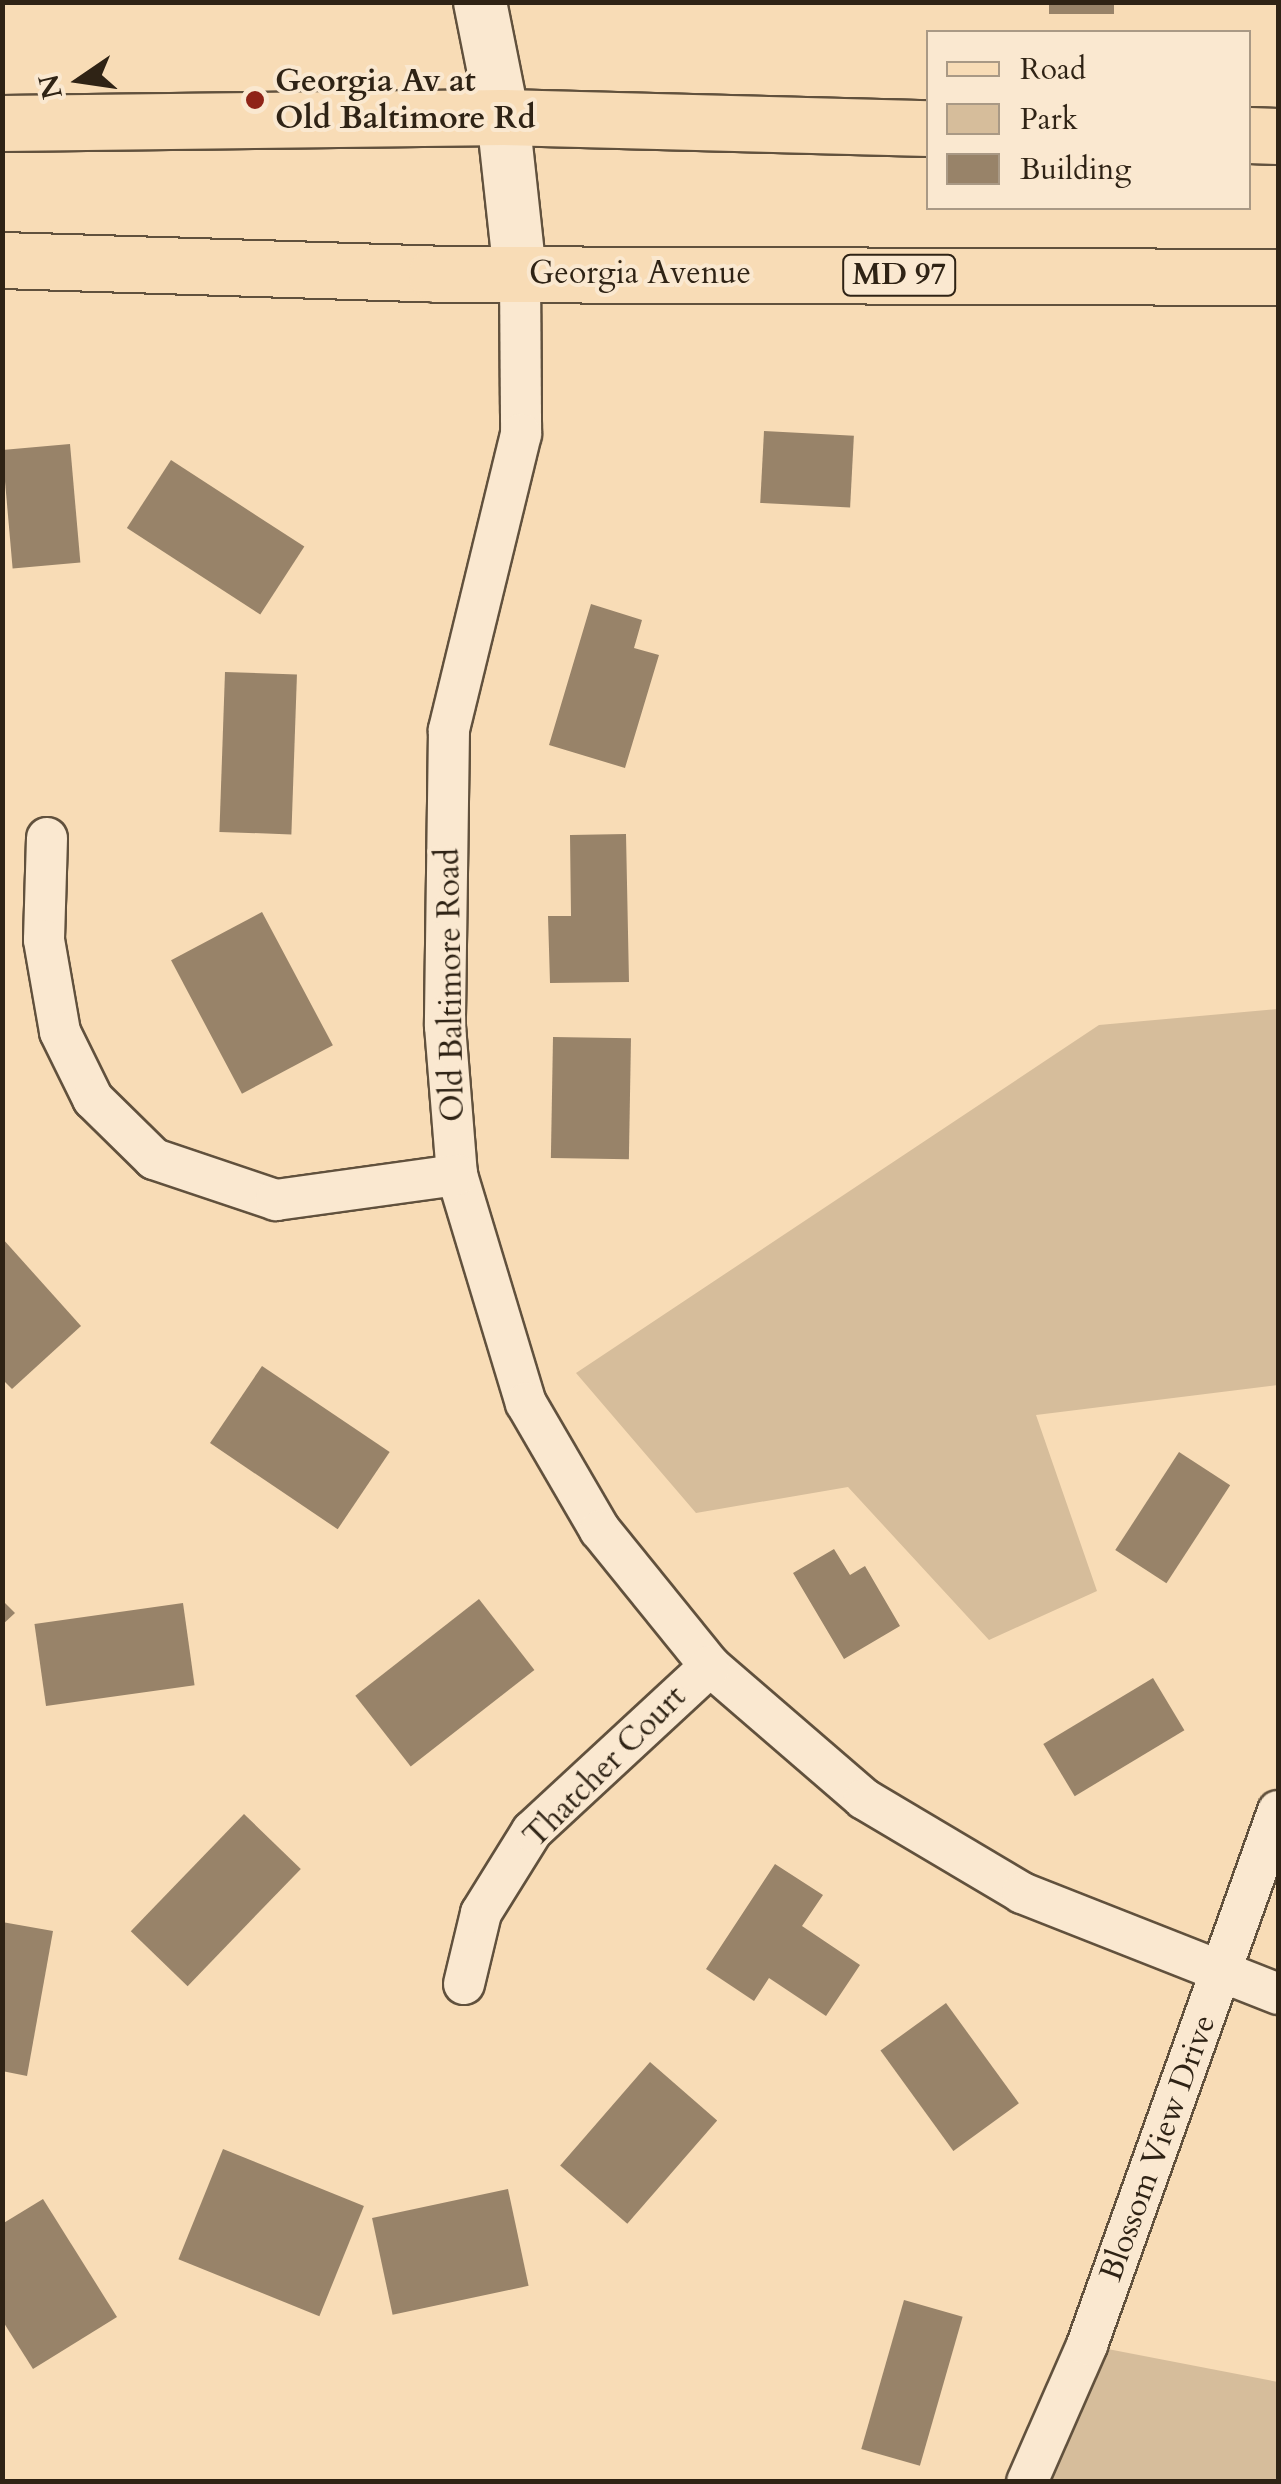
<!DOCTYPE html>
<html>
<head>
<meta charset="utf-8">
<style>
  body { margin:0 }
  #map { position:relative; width:1281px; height:2484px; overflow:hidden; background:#f8dcb6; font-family:Cardo,serif }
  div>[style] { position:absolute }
  .green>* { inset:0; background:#d6bd9b }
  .building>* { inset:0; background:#988369; transform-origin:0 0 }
  .roads { filter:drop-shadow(2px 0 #61513d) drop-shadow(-2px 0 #61513d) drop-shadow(0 2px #61513d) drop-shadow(0 -2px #61513d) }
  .minor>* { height:40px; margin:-20px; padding:0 20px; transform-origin:20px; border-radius:20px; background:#fae8d0 }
  .tertiary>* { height:52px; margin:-26px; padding:0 26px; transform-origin:26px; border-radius:26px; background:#fae8d0 }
  .primary>* { height:55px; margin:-27.5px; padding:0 27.5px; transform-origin:27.5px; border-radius:27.5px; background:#f8dcb6 }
  .dots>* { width:28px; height:28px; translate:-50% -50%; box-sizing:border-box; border:5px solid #fae8d0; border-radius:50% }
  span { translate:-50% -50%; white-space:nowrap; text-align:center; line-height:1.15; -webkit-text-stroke:8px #fae8d0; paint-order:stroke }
  .shield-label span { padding:2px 8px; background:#fae8d0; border:2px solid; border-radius:8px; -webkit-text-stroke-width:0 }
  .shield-label { font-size:30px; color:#2f2315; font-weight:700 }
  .poi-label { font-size:32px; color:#2f2315; font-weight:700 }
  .left { translate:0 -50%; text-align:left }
  .street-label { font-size:32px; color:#2f2315 }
  .frame { position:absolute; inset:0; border:5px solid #2f2315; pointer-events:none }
  .legend { position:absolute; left:926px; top:30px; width:325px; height:180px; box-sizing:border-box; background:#fae8d0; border:2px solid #a99985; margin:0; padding:12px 18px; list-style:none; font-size:30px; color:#2f2315 }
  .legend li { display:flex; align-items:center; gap:20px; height:50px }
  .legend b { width:50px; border:2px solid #a99985 }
  .north { position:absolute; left:30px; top:30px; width:100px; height:100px; -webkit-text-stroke:8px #fae8d0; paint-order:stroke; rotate:257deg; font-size:28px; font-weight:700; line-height:40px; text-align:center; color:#2f2315 }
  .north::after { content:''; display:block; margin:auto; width:35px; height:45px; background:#2f2315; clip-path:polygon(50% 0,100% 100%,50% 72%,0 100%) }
</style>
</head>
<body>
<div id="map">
  <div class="green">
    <div style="clip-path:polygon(1278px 1009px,1278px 1385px,1036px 1415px,1097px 1591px,989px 1640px,848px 1487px,696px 1513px,576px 1373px,1099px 1025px)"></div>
    <div style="clip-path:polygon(1087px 2345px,1278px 2382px,1278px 2481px,1027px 2482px)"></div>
  </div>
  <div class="building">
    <div style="left:1049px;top:2px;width:65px;height:12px"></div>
    <div style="left:764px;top:431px;width:90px;height:72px;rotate:3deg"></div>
    <div style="left:70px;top:444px;width:119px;height:68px;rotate:85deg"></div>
    <div style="left:171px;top:460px;width:159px;height:81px;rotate:33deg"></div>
    <div style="clip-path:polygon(591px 604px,642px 620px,634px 648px,659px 655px,625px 768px,549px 745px)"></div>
    <div style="left:225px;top:672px;width:72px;height:160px;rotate:2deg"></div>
    <div style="clip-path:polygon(626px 834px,629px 982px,550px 983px,548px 916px,571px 916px,570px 835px)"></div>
    <div style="left:262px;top:912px;width:151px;height:103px;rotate:62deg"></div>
    <div style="left:553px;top:1037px;width:78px;height:121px;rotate:1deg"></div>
    <div style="clip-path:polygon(2px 1238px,81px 1326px,12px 1389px,2px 1379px)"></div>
    <div style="left:262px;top:1366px;width:154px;height:93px;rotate:34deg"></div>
    <div style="left:1179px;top:1452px;width:61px;height:117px;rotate:33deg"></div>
    <div style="clip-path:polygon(834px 1549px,850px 1575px,865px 1566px,900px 1626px,844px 1659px,793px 1573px)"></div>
    <div style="left:479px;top:1599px;width:90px;height:157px;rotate:52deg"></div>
    <div style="clip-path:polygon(2px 1600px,15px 1613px,2px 1625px)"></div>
    <div style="left:183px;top:1603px;width:83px;height:150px;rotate:82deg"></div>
    <div style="left:1153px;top:1678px;width:61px;height:128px;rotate:59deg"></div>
    <div style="left:244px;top:1814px;width:79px;height:163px;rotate:44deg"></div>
    <div style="clip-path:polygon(775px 1864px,823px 1895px,802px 1926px,860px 1965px,826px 2016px,769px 1978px,754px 2001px,706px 1969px)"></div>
    <div style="clip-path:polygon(2px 1922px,53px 1931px,27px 2076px,2px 2071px)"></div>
    <div style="left:946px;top:2003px;width:124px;height:81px;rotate:54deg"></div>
    <div style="left:650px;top:2062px;width:89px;height:137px;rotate:41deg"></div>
    <div style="left:223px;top:2149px;width:152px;height:119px;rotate:22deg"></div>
    <div style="left:508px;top:2189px;width:99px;height:139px;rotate:78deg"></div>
    <div style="clip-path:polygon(43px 2199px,117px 2317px,33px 2369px,2px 2320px,2px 2224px)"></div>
    <div style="left:904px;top:2300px;width:61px;height:155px;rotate:16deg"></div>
  </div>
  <div class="roads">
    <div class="minor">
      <div style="left:520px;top:273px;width:161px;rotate:89.6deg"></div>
      <div style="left:521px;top:434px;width:305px;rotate:103.7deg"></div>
      <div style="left:449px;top:730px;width:296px;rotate:90.8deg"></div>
      <div style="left:445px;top:1026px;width:149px;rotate:85.4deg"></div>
      <div style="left:457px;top:1175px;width:238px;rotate:73.2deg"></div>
      <div style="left:526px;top:1403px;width:147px;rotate:59.8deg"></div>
      <div style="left:600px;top:1530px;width:175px;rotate:51deg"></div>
      <div style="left:710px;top:1666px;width:203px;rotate:40.8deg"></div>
      <div style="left:864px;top:1799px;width:184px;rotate:30.7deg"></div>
      <div style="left:1022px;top:1893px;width:275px;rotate:21.5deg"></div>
      <div style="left:47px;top:838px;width:102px;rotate:91.7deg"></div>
      <div style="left:44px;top:940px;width:93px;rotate:80.1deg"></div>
      <div style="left:60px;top:1032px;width:75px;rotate:63.8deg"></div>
      <div style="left:93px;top:1099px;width:86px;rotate:44.5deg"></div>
      <div style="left:154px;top:1159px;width:129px;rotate:18.6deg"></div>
      <div style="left:276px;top:1200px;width:183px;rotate:-7.9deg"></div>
      <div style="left:464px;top:1984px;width:73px;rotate:-76.5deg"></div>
      <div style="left:481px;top:1913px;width:97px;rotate:-58.1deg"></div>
      <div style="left:532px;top:1831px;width:243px;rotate:-42.8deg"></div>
      <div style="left:1027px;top:2482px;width:150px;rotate:-66.3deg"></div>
      <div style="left:1087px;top:2345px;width:567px;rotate:-70.32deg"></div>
    </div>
    <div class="tertiary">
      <div style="left:480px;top:2px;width:117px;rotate:78.7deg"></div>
      <div style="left:503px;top:117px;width:157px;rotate:83.8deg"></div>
    </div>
    <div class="primary">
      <div style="left:2px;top:123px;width:501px;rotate:-0.69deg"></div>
      <div style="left:503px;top:117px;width:425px;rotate:1.5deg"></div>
      <div style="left:1248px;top:135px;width:30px;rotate:2deg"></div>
      <div style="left:2px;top:260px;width:434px;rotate:1.8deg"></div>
      <div style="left:436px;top:274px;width:842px;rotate:0.2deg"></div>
    </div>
  </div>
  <div class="dots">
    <div style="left:255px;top:100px;background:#8f2418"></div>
  </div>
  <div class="shield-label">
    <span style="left:899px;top:275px">MD 97</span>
  </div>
  <div class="poi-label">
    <span class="left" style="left:275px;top:100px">Georgia Av at<br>Old Baltimore Rd</span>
  </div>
  <div class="street-label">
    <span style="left:640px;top:273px">Georgia Avenue</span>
    <span style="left:451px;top:985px;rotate:-91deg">Old Baltimore Road</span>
    <span style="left:605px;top:1767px;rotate:-45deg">Thatcher Court</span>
    <span style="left:1158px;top:2148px;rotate:-70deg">Blossom View Drive</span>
  </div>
  <div class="frame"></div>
  <ul class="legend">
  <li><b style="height:12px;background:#f8dcb6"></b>Road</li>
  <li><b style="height:28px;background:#d6bd9b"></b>Park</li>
  <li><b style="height:28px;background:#988369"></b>Building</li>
  </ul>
  <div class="north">N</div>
</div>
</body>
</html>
